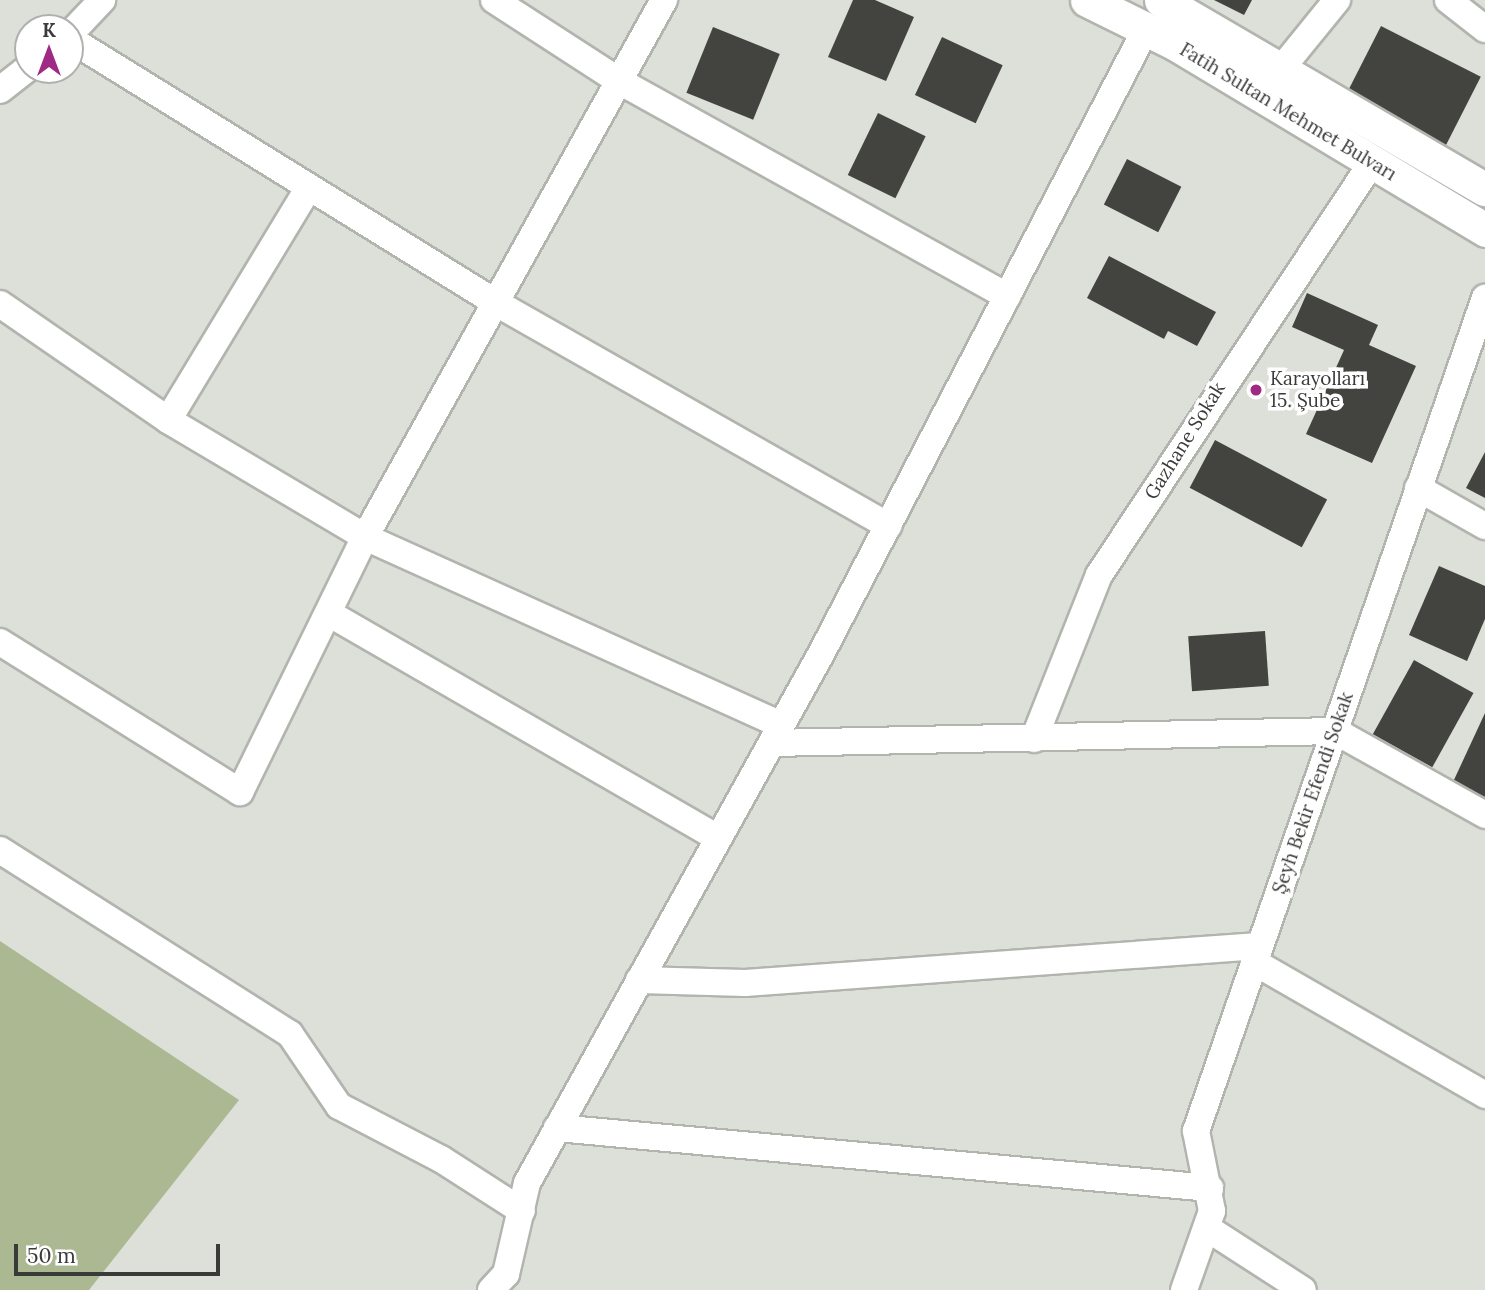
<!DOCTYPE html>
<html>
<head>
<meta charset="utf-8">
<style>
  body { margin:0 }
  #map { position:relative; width:1485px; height:1290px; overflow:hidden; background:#dde0d9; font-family:Lora,serif }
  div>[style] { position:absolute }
  .forest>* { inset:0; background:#abb892 }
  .building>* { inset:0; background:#43443f; transform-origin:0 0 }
  .roads { filter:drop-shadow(2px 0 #b2b4ae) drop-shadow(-2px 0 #b2b4ae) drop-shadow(0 2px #b2b4ae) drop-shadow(0 -2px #b2b4ae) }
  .minor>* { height:26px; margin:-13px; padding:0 13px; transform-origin:13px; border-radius:13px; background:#fff }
  .major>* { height:33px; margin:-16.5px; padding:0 16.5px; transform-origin:16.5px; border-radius:16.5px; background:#fff }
  .dots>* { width:19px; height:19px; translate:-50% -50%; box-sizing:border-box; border:4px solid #fff; border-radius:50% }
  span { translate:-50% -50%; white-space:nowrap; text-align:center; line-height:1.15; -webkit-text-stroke:7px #fff; paint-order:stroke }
  .street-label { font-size:19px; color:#3a3a38 }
  .poi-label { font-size:19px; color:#3a3a38 }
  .left { translate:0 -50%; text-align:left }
  .north { position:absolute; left:14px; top:14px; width:70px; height:70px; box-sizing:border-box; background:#fff; border:2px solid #b0b0af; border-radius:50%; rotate:0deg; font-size:19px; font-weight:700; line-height:28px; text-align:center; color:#3a3a38 }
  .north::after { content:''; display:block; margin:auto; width:24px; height:32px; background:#9e2a85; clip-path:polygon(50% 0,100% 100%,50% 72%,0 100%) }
  .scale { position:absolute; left:14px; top:1244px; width:206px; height:32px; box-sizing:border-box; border:4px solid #3a3a38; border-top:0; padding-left:9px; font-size:21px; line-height:24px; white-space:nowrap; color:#3a3a38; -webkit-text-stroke:5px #fff; paint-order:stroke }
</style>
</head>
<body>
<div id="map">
  <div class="forest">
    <div style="clip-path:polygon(0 941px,239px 1100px,89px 1290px,0 1290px)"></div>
  </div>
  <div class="building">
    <div style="clip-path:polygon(853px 0,875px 0,914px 17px,886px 81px,828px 57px)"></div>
    <div style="clip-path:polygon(1214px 0,1252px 0,1244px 15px)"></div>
    <div style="left:1381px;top:26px;width:112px;height:81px;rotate:27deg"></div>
    <div style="left:713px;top:27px;width:72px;height:71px;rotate:22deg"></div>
    <div style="left:942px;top:37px;width:67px;height:64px;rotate:25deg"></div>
    <div style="left:878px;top:113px;width:53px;height:69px;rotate:26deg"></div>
    <div style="left:1127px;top:159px;width:61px;height:51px;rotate:27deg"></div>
    <div style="clip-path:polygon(1109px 256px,1216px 312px,1197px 346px,1168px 331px,1164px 339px,1087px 298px)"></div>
    <div style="clip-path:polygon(1307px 293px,1378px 325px,1369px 345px,1416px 366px,1372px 463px,1306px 434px,1344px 350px,1292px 327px)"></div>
    <div style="left:1215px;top:440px;width:127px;height:54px;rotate:28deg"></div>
    <div style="clip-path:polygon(1485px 452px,1485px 498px,1466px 488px)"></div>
    <div style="clip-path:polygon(1439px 566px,1485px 586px,1485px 619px,1467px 661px,1409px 635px)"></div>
    <div style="left:1265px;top:631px;width:55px;height:77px;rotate:86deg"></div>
    <div style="left:1414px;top:660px;width:68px;height:85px;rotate:29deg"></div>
    <div style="clip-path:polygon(1485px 713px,1485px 797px,1453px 782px)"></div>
  </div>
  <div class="roads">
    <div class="minor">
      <div style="left:494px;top:0;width:149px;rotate:32.9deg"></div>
      <div style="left:619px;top:81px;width:444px;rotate:29deg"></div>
      <div style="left:1448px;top:0;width:47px;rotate:38.1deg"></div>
      <div style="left:70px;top:34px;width:47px;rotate:-46.7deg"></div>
      <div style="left:70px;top:39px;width:503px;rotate:31.76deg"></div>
      <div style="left:498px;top:304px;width:449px;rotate:29.6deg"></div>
      <div style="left:1281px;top:69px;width:89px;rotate:-50.9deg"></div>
      <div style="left:0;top:90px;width:36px;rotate:-38deg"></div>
      <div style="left:0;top:304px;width:204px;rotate:34.6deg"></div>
      <div style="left:168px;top:420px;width:229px;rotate:30.7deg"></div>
      <div style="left:365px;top:537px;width:457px;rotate:24.3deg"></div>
      <div style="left:168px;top:420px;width:272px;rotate:-58.8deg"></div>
      <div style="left:1418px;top:488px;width:77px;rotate:29.6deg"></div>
      <div style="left:330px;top:614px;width:448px;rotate:30deg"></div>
      <div style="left:0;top:642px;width:283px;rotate:32deg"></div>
      <div style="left:240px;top:792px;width:284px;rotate:-63.9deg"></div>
      <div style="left:365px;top:537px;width:615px;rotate:-60.89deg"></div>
      <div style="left:1034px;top:739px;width:176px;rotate:-68.4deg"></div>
      <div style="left:1099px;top:575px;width:495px;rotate:-56.5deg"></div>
      <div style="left:772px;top:743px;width:563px;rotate:-1.22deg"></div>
      <div style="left:1335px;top:731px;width:172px;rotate:29.2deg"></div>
      <div style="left:0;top:850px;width:343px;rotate:32.4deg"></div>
      <div style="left:290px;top:1034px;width:87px;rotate:55.8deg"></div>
      <div style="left:339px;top:1106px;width:115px;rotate:27.5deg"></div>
      <div style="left:441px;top:1159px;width:96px;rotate:32.7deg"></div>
      <div style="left:1254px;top:962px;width:267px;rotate:29.9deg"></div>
      <div style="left:639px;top:980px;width:106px;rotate:1.6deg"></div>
      <div style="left:745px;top:983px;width:515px;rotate:-4.12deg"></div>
      <div style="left:557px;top:1128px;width:656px;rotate:5.25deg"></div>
      <div style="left:1207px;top:1228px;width:114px;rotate:32.9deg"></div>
      <div style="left:491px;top:1290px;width:22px;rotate:-47deg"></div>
      <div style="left:506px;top:1274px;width:93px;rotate:-77deg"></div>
      <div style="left:527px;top:1183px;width:605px;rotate:-60.94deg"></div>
      <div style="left:821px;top:654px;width:704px;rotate:-62.53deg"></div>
      <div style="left:1184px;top:1290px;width:84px;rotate:-70.5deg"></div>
      <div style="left:1212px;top:1211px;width:82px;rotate:-101.3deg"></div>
      <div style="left:1196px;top:1131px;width:882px;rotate:-70.87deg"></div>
    </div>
    <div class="major">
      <div style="left:1087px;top:0;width:99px;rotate:26.3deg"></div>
      <div style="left:1176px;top:44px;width:361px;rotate:31deg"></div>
      <div style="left:1161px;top:0;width:375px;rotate:30.3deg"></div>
    </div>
  </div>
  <div class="dots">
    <div style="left:1256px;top:390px;background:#9e2a85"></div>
  </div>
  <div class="street-label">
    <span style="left:1288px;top:112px;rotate:31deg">Fatih Sultan Mehmet Bulvarı</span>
    <span style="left:1185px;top:441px;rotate:-58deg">Gazhane Sokak</span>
    <span style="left:1313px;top:793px;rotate:-71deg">Şeyh Bekir Efendi Sokak</span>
  </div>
  <div class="poi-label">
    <span class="left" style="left:1270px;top:390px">Karayolları<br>15. Şube</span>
  </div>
  <div class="north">K</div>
  <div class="scale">50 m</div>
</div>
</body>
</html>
